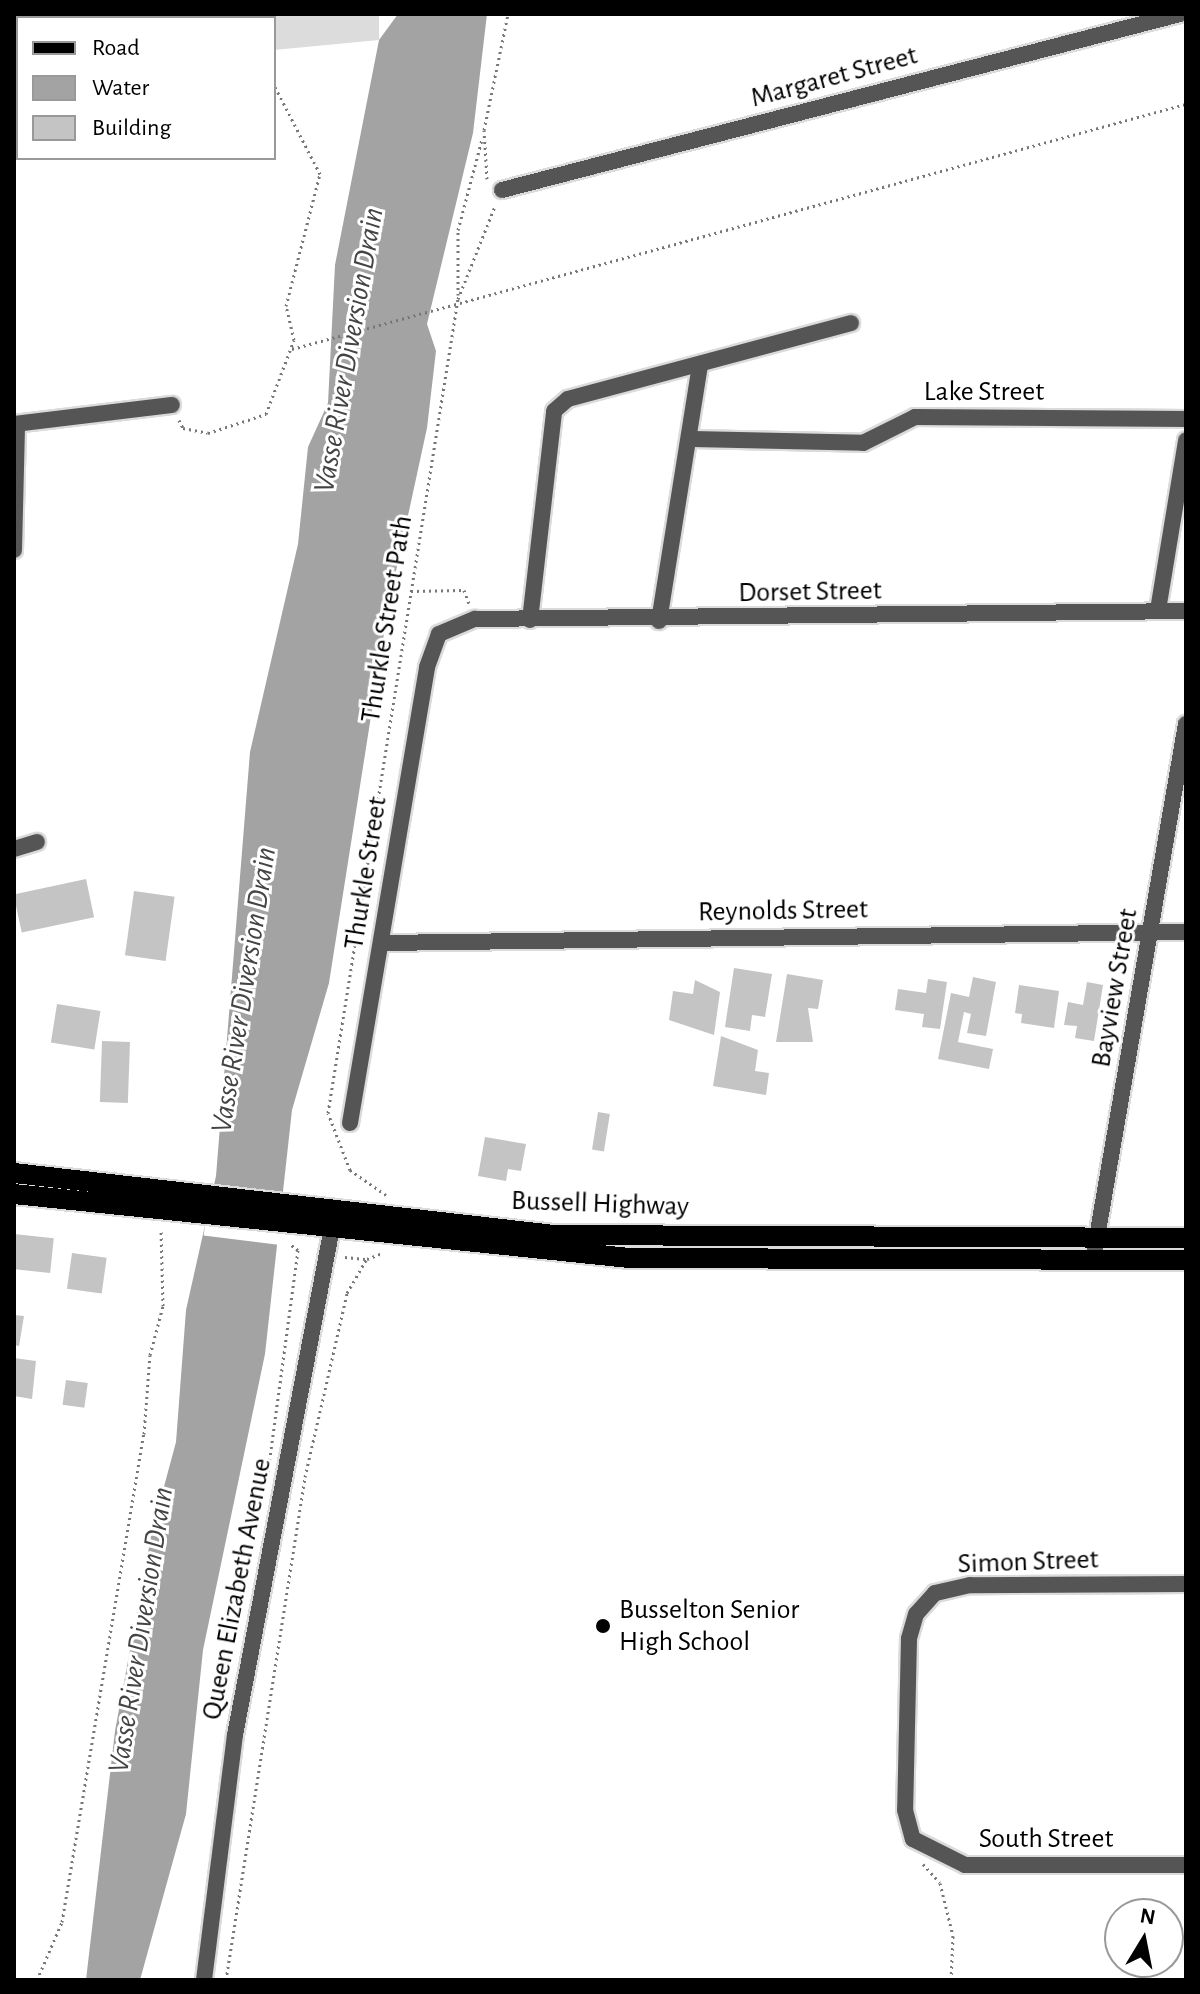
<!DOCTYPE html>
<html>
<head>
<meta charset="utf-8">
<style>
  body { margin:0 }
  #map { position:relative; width:1200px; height:1994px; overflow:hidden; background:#fff; font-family:"Alegreya Sans",sans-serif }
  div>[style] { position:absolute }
  .green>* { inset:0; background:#dcdcdc }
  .water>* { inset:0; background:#a3a3a3 }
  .pier>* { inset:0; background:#fff; transform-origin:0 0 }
  .building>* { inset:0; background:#c4c4c4; transform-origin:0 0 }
  .path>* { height:3px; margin-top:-1.5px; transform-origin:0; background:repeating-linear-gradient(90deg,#777 0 2px,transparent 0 6px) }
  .roads { filter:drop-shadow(2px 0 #dbdbdb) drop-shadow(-2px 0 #dbdbdb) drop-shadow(0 2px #dbdbdb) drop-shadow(0 -2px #dbdbdb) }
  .minor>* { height:16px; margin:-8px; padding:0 8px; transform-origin:8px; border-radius:8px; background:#555 }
  .tertiary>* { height:16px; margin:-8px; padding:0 8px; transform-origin:8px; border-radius:8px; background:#555 }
  .primary>* { height:20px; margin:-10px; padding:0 10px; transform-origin:10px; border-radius:10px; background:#000 }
  .dots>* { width:22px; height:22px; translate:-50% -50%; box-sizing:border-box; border:4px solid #fff; border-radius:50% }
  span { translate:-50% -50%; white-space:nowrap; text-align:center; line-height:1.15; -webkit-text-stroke:6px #fff; paint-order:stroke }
  .street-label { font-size:28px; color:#000 }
  .poi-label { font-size:28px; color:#000 }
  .left { translate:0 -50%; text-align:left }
  .water-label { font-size:30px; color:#444; font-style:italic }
  .frame { position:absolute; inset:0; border:16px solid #000; pointer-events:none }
  .legend { position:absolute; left:16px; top:16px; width:260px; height:144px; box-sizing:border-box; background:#fff; border:2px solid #999; margin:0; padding:10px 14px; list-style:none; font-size:24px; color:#000 }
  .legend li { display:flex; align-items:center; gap:16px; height:40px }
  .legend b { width:40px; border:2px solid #999 }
  .north { position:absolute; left:1104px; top:1898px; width:80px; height:80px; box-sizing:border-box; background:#fff; border:2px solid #999; border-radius:50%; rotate:10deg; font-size:22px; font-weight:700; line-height:32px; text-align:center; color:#000 }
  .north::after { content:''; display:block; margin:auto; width:28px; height:36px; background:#000; clip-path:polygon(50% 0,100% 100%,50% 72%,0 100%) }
</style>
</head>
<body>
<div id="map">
  <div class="green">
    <div style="clip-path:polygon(14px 14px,379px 14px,379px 40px,274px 50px,274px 18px,18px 18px,14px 77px)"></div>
  </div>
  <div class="water">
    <div style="clip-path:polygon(398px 14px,487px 14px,473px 133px,427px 324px,436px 351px,427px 428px,388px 608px,329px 983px,292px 1110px,265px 1354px,203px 1650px,186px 1814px,140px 1980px,86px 1980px,115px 1731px,152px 1531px,176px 1442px,186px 1310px,216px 1176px,250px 752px,298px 544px,308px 447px,328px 403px,335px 265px,379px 40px)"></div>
  </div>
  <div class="pier">
    <div style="left:210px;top:1184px;width:77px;height:52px;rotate:7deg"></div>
  </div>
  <div class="building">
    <div style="left:86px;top:879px;width:39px;height:74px;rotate:78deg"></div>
    <div style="left:134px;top:891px;width:41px;height:65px;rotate:8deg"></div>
    <div style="clip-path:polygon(734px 968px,772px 974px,765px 1017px,752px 1015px,750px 1031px,725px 1027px)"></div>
    <div style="clip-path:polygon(787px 974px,823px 980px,818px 1009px,808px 1008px,813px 1042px,776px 1042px)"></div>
    <div style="clip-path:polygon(973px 977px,996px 982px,986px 1036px,967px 1033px,971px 1014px,964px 1012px,958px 1042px,993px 1049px,989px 1069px,938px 1059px,951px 993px,969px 997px)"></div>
    <div style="clip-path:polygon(928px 979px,947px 982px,940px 1029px,922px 1027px,924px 1014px,895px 1010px,898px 989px,926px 993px)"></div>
    <div style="clip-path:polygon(695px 980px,720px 992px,714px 1035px,669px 1020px,673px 991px,693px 994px)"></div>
    <div style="clip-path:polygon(1087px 982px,1103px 985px,1094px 1041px,1075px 1038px,1077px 1026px,1064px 1025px,1068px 1002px,1083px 1005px)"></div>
    <div style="clip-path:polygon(1019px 985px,1059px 991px,1054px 1028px,1021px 1023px,1022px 1014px,1015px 1013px)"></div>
    <div style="left:57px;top:1004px;width:44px;height:39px;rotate:9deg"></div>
    <div style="clip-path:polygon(721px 1036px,758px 1050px,755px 1071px,769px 1073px,766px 1095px,713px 1086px)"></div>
    <div style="left:102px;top:1041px;width:28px;height:61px;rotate:2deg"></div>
    <div style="left:598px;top:1112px;width:12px;height:38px;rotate:9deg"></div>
    <div style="clip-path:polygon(485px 1137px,526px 1144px,521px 1171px,508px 1169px,506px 1181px,478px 1176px)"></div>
    <div style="left:14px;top:1234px;width:40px;height:35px;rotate:6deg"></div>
    <div style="left:72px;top:1253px;width:35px;height:36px;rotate:8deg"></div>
    <div style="clip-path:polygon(14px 1315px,24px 1316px,19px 1346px,14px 1345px)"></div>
    <div style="clip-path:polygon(14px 1358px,36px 1361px,32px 1399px,14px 1396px)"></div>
    <div style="left:66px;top:1380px;width:22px;height:25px;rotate:8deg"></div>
  </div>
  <div class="path">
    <div style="left:14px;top:94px;width:4px;rotate:-14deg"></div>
    <div style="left:487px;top:179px;width:49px;rotate:-93.5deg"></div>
    <div style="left:484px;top:130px;width:118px;rotate:-78.3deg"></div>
    <div style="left:458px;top:295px;width:65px;rotate:-90deg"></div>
    <div style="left:458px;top:230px;width:94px;rotate:-75.2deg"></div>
    <div style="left:292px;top:349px;width:927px;rotate:-15.33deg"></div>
    <div style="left:179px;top:420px;width:9px;rotate:63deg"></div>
    <div style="left:183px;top:428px;width:25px;rotate:11deg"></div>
    <div style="left:208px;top:433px;width:61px;rotate:-18.1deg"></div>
    <div style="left:266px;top:414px;width:79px;rotate:-69.3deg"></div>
    <div style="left:294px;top:340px;width:35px;rotate:-103deg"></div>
    <div style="left:286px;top:306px;width:136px;rotate:-75.6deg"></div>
    <div style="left:320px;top:174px;width:100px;rotate:-117.3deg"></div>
    <div style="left:411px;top:591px;width:53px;rotate:-1.1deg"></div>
    <div style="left:464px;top:590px;width:15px;rotate:70deg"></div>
    <div style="left:386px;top:1195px;width:44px;rotate:-145.2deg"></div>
    <div style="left:350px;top:1170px;width:61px;rotate:-111.1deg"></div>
    <div style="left:328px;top:1113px;width:824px;rotate:-80.93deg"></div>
    <div style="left:458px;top:299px;width:100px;rotate:-68.3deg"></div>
    <div style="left:345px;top:1257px;width:20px;rotate:6deg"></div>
    <div style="left:268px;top:1472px;width:224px;rotate:-82.3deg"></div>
    <div style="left:298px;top:1250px;width:10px;rotate:-143deg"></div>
    <div style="left:923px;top:1864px;width:25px;rotate:48deg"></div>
    <div style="left:940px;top:1883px;width:55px;rotate:76.2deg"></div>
    <div style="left:953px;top:1936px;width:44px;rotate:92.6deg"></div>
    <div style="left:37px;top:1980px;width:63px;rotate:-66.7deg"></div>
    <div style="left:62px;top:1922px;width:495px;rotate:-80.5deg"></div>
    <div style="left:144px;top:1434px;width:79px;rotate:-85.7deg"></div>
    <div style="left:150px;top:1355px;width:51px;rotate:-75.1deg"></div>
    <div style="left:163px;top:1306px;width:77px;rotate:-91.5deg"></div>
    <div style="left:226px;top:1980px;width:509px;rotate:-81.07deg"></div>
    <div style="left:305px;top:1477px;width:189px;rotate:-77.1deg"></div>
    <div style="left:347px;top:1293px;width:39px;rotate:-60deg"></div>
    <div style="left:367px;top:1259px;width:17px;rotate:-21deg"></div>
  </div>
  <div class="roads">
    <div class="minor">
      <div style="left:502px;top:190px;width:700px;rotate:-14.55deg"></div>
      <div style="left:14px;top:424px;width:159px;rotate:-6.9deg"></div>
      <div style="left:693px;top:439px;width:170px;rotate:1.3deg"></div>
      <div style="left:863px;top:443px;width:58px;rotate:-26.6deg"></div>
      <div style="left:915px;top:417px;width:271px;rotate:0.4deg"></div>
      <div style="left:14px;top:550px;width:126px;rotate:-88.6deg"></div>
      <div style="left:1158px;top:610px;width:172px;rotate:-80.6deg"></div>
      <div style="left:530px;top:620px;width:210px;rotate:-83.4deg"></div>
      <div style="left:554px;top:411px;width:18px;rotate:-41deg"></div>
      <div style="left:568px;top:399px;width:293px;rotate:-15deg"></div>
      <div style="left:659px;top:621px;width:259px;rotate:-80.9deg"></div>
      <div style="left:14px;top:849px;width:24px;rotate:-17deg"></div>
      <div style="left:381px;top:943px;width:805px;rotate:-0.78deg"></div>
      <div style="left:350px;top:1123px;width:462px;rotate:-80.4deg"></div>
      <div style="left:427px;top:667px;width:35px;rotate:-70deg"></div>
      <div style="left:439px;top:634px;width:39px;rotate:-23deg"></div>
      <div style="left:475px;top:619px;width:711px;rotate:-0.64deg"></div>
      <div style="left:1093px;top:1260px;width:544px;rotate:-80.16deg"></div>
      <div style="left:1186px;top:1584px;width:216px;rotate:179.7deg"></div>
      <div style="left:970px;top:1585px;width:36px;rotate:167deg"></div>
      <div style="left:935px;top:1593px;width:28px;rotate:132deg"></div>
      <div style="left:916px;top:1614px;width:26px;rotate:106deg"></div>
      <div style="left:909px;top:1639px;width:171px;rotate:91.3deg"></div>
      <div style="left:905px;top:1810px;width:30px;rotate:75deg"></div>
      <div style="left:913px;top:1839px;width:58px;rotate:26.6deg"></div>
      <div style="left:965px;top:1865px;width:221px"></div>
    </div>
    <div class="tertiary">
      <div style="left:204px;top:1980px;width:247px;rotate:-82.8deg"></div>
      <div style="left:235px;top:1735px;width:527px;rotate:-79.18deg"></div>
    </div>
    <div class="primary">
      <div style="left:14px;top:1173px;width:544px;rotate:6.55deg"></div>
      <div style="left:554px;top:1235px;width:632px;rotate:0.27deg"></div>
      <div style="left:14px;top:1194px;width:618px;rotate:5.94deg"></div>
      <div style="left:629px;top:1258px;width:557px;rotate:0.21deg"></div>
    </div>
  </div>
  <div class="dots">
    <div style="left:603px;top:1626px;background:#000"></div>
  </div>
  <div class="street-label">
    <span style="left:834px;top:77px;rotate:-15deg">Margaret Street</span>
    <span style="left:984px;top:392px">Lake Street</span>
    <span style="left:810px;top:592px;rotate:-1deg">Dorset Street</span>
    <span style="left:387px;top:619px;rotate:-81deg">Thurkle Street Path</span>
    <span style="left:366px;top:873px;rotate:-81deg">Thurkle Street</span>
    <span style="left:783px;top:911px;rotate:-1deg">Reynolds Street</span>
    <span style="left:1115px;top:988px;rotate:-80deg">Bayview Street</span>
    <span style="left:600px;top:1204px;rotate:2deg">Bussell Highway</span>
    <span style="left:1028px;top:1562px;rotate:-2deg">Simon Street</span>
    <span style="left:237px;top:1589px;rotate:-79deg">Queen Elizabeth Avenue</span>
    <span style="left:1046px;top:1839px">South Street</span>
  </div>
  <div class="poi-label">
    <span class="left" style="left:619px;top:1626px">Busselton Senior<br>High School</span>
  </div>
  <div class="water-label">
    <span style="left:349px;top:350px;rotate:-80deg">Vasse River Diversion Drain</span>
    <span style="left:244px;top:990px;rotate:-81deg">Vasse River Diversion Drain</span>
    <span style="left:141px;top:1630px;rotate:-81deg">Vasse River Diversion Drain</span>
  </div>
  <div class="frame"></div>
  <ul class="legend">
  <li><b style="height:10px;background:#000"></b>Road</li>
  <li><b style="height:22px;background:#a3a3a3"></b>Water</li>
  <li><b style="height:22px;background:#c4c4c4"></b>Building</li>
  </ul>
  <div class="north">N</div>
</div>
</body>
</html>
